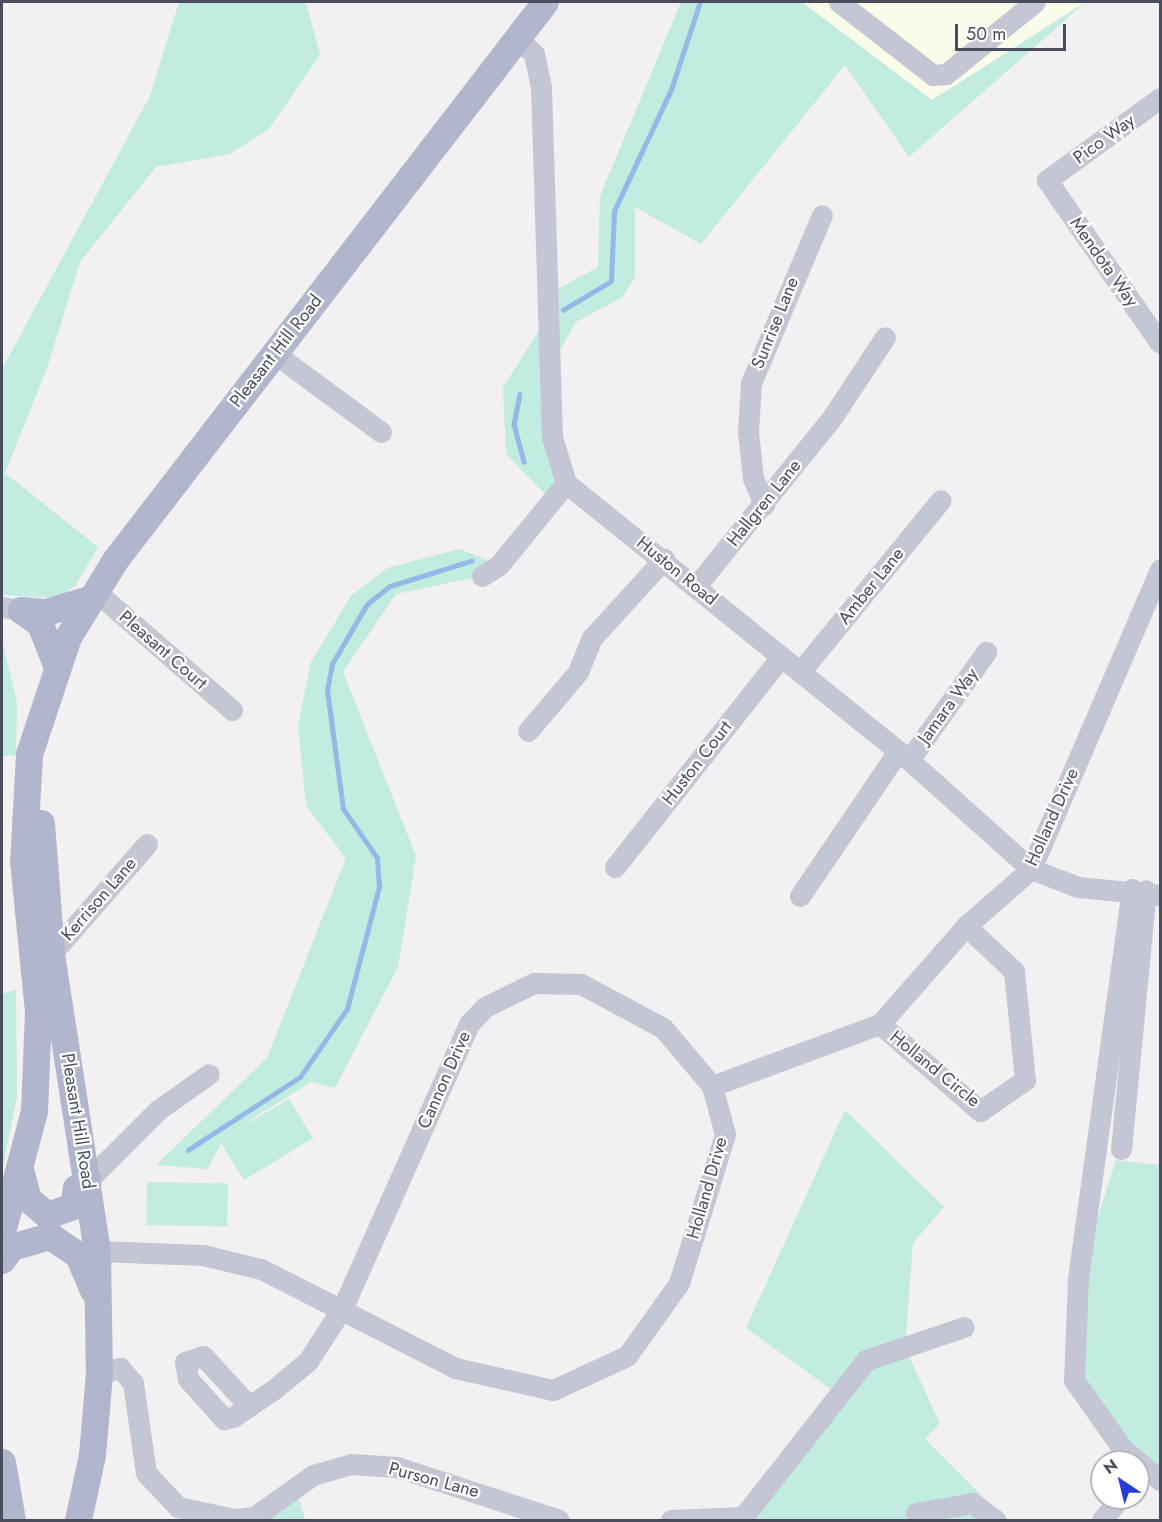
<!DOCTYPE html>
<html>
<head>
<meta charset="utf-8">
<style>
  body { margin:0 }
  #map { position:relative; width:1162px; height:1522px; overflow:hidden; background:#f2f0f0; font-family:Jost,sans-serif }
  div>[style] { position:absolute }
  .commercial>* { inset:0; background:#fbfbea }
  .green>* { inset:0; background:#c1ecdf; transform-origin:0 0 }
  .stream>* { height:4.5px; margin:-2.25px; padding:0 2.25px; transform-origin:2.25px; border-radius:2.25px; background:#91bae6 }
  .minor>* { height:21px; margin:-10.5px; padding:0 10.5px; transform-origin:10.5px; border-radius:10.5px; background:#c4c7d3 }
  .major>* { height:27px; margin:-13.5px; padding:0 13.5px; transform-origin:13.5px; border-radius:13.5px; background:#b1b6cc }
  span { translate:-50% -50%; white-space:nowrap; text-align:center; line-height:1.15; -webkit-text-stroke:4.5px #fff; paint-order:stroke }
  .street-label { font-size:18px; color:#494d5c }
  .frame { position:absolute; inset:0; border:3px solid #494d5c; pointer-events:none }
  .north { position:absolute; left:1090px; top:1450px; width:60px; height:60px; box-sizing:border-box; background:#fff; border:2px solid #b6b8be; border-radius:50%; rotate:325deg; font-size:16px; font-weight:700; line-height:24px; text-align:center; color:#494d5c }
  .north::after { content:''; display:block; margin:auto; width:21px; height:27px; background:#263cd6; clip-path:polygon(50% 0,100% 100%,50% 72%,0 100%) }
  .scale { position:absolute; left:955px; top:24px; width:111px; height:27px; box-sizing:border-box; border:3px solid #494d5c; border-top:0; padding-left:8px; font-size:18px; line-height:21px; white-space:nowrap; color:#494d5c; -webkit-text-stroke:4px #fff; paint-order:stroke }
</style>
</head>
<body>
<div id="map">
  <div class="commercial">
    <div style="clip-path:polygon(802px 2px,1084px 2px,932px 101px)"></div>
  </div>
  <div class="green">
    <div style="clip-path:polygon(179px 2px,306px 2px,320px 55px,269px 129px,230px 154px,156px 167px,80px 262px,48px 365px,5px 473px,98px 547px,76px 585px,60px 598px,2px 595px,2px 369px,150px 96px)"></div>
    <div style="clip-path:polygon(681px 2px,802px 2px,932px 100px,1086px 2px,909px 157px,845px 65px,701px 244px,635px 207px,635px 277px,623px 297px,576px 322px,549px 369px,566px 483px,552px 501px,506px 454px,503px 387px,546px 320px,545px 296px,598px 267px,600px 196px)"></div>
    <div style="clip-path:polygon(460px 549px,499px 565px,482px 576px,396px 594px,343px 672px,416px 856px,398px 967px,335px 1088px,311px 1082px,224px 1137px,289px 1099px,313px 1138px,244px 1180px,221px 1143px,208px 1169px,156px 1165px,267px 1058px,346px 858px,306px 806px,298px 725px,311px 662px,351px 596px,387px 568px)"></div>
    <div style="clip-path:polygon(2px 639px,17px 703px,16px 755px,2px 756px)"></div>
    <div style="clip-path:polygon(16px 990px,17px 1097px,2px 1171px,2px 994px)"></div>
    <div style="clip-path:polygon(845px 1110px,944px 1207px,913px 1243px,905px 1347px,940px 1424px,925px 1439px,1006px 1520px,749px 1520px,839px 1395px,746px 1328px)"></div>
    <div style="clip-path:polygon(1116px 1160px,1160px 1165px,1160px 1483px,1074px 1380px,1078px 1280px)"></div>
    <div style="left:147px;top:1182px;width:81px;height:43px;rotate:1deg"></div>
    <div style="clip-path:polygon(296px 1488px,305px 1520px,236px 1520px)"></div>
  </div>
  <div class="stream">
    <div style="left:563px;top:310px;width:56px;rotate:-31.1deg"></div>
    <div style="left:611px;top:281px;width:70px;rotate:-87.5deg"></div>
    <div style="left:614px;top:211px;width:134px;rotate:-64.8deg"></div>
    <div style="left:671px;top:90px;width:93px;rotate:-71.8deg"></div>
    <div style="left:520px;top:394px;width:31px;rotate:101deg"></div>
    <div style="left:514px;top:424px;width:39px;rotate:75deg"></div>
    <div style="left:188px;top:1150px;width:134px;rotate:-33.1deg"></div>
    <div style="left:300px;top:1077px;width:83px;rotate:-55.3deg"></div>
    <div style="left:347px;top:1009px;width:126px;rotate:-75.3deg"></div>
    <div style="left:379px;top:887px;width:29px;rotate:-94deg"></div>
    <div style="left:377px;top:858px;width:60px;rotate:-124.8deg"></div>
    <div style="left:343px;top:809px;width:120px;rotate:-97.7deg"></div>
    <div style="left:327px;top:690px;width:26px;rotate:-79deg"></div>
    <div style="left:332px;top:664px;width:69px;rotate:-59.7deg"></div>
    <div style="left:367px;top:604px;width:29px;rotate:-38deg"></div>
    <div style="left:390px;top:586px;width:85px;rotate:-17.2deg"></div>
  </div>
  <div class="minor">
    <div style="left:839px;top:2px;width:119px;rotate:37.8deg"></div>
    <div style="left:933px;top:75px;width:13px;rotate:-4deg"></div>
    <div style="left:946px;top:74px;width:114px;rotate:-39deg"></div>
    <div style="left:517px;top:38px;width:23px;rotate:43deg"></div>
    <div style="left:534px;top:54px;width:34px;rotate:78deg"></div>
    <div style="left:541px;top:87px;width:350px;rotate:88.2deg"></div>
    <div style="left:552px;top:437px;width:48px;rotate:73.1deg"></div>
    <div style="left:566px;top:483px;width:441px;rotate:38.9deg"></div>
    <div style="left:909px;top:760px;width:164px;rotate:41.8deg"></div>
    <div style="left:1031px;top:869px;width:50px;rotate:21deg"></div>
    <div style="left:1078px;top:887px;width:82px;rotate:5.6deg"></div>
    <div style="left:1160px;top:98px;width:140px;rotate:144deg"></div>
    <div style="left:1047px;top:180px;width:198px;rotate:55.3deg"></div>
    <div style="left:274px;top:353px;width:133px;rotate:36.4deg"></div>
    <div style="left:764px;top:505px;width:29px;rotate:-112deg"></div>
    <div style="left:753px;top:478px;width:46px;rotate:-96.2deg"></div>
    <div style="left:748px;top:432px;width:49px;rotate:-86.5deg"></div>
    <div style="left:751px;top:383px;width:182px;rotate:-67.1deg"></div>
    <div style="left:482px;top:576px;width:20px;rotate:-33deg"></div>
    <div style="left:499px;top:565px;width:106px;rotate:-50.7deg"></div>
    <div style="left:697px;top:585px;width:213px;rotate:-51.1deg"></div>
    <div style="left:831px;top:419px;width:98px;rotate:-56.6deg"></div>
    <div style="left:94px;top:590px;width:183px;rotate:41deg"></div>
    <div style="left:2px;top:607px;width:19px;rotate:9deg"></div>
    <div style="left:800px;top:672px;width:222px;rotate:-50.7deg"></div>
    <div style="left:528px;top:731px;width:77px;rotate:-49.7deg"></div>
    <div style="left:578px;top:672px;width:37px;rotate:-68deg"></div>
    <div style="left:592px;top:638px;width:107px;rotate:-47.7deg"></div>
    <div style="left:909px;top:760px;width:133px;rotate:-54.5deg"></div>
    <div style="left:615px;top:867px;width:265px;rotate:-51.7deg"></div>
    <div style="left:1132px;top:889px;width:395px;rotate:97.9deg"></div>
    <div style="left:1078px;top:1280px;width:100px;rotate:92.3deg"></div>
    <div style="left:1074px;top:1380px;width:83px;rotate:54.8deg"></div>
    <div style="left:1122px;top:1448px;width:50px;rotate:40.1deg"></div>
    <div style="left:800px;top:896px;width:175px;rotate:-55.9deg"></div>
    <div style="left:51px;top:954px;width:146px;rotate:-48.9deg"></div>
    <div style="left:880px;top:1024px;width:133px;rotate:41deg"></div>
    <div style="left:980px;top:1111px;width:55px;rotate:-34.6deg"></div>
    <div style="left:1025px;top:1080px;width:110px;rotate:-95.8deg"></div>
    <div style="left:1014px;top:971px;width:66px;rotate:-136.8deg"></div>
    <div style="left:1121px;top:1149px;width:260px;rotate:-84.5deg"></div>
    <div style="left:88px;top:1180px;width:99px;rotate:-45deg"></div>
    <div style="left:158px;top:1110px;width:62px;rotate:-35.2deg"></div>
    <div style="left:97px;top:1251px;width:106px;rotate:2.2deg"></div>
    <div style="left:203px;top:1255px;width:60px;rotate:13.6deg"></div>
    <div style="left:261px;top:1269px;width:218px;rotate:27deg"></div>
    <div style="left:455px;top:1368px;width:100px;rotate:12.7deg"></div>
    <div style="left:553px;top:1390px;width:81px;rotate:-24.7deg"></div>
    <div style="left:627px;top:1356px;width:90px;rotate:-54.5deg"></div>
    <div style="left:679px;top:1283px;width:156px;rotate:-72.8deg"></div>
    <div style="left:725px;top:1134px;width:50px;rotate:-105.2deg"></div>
    <div style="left:712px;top:1086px;width:179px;rotate:-20.3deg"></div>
    <div style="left:880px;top:1024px;width:130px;rotate:-48.7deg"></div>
    <div style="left:966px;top:926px;width:86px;rotate:-41.2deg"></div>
    <div style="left:1031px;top:869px;width:326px;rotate:-66.7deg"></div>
    <div style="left:99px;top:1373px;width:22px;rotate:-13deg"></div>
    <div style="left:120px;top:1368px;width:20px;rotate:49deg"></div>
    <div style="left:133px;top:1383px;width:91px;rotate:81.8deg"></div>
    <div style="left:146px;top:1473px;width:47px;rotate:46.7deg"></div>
    <div style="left:178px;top:1507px;width:58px;rotate:11.9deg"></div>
    <div style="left:235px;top:1519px;width:19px;rotate:-6deg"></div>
    <div style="left:254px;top:1517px;width:72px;rotate:-35.4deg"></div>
    <div style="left:313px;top:1475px;width:40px;rotate:-16deg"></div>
    <div style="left:351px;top:1464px;width:46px;rotate:3.7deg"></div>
    <div style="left:397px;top:1467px;width:170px;rotate:18.1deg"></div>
    <div style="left:249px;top:1406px;width:68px;rotate:-132.6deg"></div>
    <div style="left:203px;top:1356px;width:19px;rotate:162deg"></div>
    <div style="left:185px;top:1362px;width:17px;rotate:80deg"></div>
    <div style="left:188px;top:1379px;width:54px;rotate:48deg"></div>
    <div style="left:224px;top:1419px;width:9px;rotate:-13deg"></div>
    <div style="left:233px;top:1417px;width:48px;rotate:-34deg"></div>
    <div style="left:273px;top:1390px;width:45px;rotate:-39.6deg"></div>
    <div style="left:308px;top:1361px;width:64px;rotate:-57.1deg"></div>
    <div style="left:343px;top:1307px;width:310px;rotate:-66deg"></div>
    <div style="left:469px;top:1024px;width:23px;rotate:-47deg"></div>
    <div style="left:485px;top:1007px;width:55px;rotate:-26.1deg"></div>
    <div style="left:534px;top:983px;width:47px;rotate:1.2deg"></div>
    <div style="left:581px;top:984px;width:93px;rotate:28.2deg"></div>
    <div style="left:663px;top:1028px;width:76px;rotate:49.8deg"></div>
    <div style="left:916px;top:1513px;width:57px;rotate:-10.1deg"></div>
    <div style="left:972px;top:1503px;width:29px;rotate:36deg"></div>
    <div style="left:671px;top:1520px;width:72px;rotate:-2.4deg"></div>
    <div style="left:743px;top:1517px;width:199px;rotate:-51.9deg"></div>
    <div style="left:866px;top:1360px;width:103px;rotate:-18.6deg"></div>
    <div style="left:1102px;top:1520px;width:28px;rotate:-51deg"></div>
  </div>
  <div class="major">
    <div style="left:21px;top:610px;width:24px;rotate:36deg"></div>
    <div style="left:40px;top:624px;width:46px;rotate:68.4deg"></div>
    <div style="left:21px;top:610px;width:25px;rotate:5deg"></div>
    <div style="left:46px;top:612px;width:45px;rotate:-16.8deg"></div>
    <div style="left:41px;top:823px;width:131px;rotate:85.6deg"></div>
    <div style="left:51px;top:954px;width:301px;rotate:81.2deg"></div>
    <div style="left:97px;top:1251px;width:122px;rotate:89.1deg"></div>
    <div style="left:99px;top:1373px;width:82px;rotate:94.9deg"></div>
    <div style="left:92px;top:1455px;width:66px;rotate:102.2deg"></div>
    <div style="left:21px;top:1173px;width:27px;rotate:75deg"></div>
    <div style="left:28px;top:1199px;width:25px;rotate:40deg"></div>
    <div style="left:47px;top:1215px;width:28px;rotate:-19deg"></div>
    <div style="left:73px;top:1206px;width:18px;rotate:-81deg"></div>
    <div style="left:76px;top:1188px;width:14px;rotate:-34deg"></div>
    <div style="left:2px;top:1232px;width:125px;rotate:-75.2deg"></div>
    <div style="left:34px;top:1111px;width:100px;rotate:-87.7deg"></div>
    <div style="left:38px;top:1011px;width:150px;rotate:-95.7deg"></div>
    <div style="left:23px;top:862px;width:108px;rotate:-86.8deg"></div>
    <div style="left:29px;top:754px;width:123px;rotate:-71.6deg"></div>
    <div style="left:68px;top:637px;width:90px;rotate:-58.6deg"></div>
    <div style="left:115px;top:560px;width:704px;rotate:-52.38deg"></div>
    <div style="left:2px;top:1260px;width:16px;rotate:-55deg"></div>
    <div style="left:11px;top:1247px;width:41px;rotate:-15.8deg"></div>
    <div style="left:50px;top:1236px;width:34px;rotate:34deg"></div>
    <div style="left:78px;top:1255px;width:38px;rotate:67deg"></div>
    <div style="left:2px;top:1462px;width:59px;rotate:80.2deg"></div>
  </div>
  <div class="street-label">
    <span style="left:1104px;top:139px;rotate:-36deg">Pico Way</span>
    <span style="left:1104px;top:262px;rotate:55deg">Mendota Way</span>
    <span style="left:775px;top:323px;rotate:-68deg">Sunrise Lane</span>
    <span style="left:276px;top:351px;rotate:-52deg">Pleasant Hill Road</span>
    <span style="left:764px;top:503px;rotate:-51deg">Hallgren Lane</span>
    <span style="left:677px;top:571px;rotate:39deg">Huston Road</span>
    <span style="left:871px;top:586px;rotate:-51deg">Amber Lane</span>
    <span style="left:163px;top:650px;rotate:41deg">Pleasant Court</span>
    <span style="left:948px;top:706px;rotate:-54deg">Jamara Way</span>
    <span style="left:697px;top:763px;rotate:-52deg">Huston Court</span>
    <span style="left:1052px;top:817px;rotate:-66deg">Holland Drive</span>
    <span style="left:99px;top:899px;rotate:-49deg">Kerrison Lane</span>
    <span style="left:935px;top:1069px;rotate:39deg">Holland Circle</span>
    <span style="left:444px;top:1080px;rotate:-66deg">Cannon Drive</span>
    <span style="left:78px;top:1121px;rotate:81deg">Pleasant Hill Road</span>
    <span style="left:707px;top:1188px;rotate:-74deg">Holland Drive</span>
    <span style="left:434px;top:1480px;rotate:15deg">Purson Lane</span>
  </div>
  <div class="frame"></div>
  <div class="north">N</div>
  <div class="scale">50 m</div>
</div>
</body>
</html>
